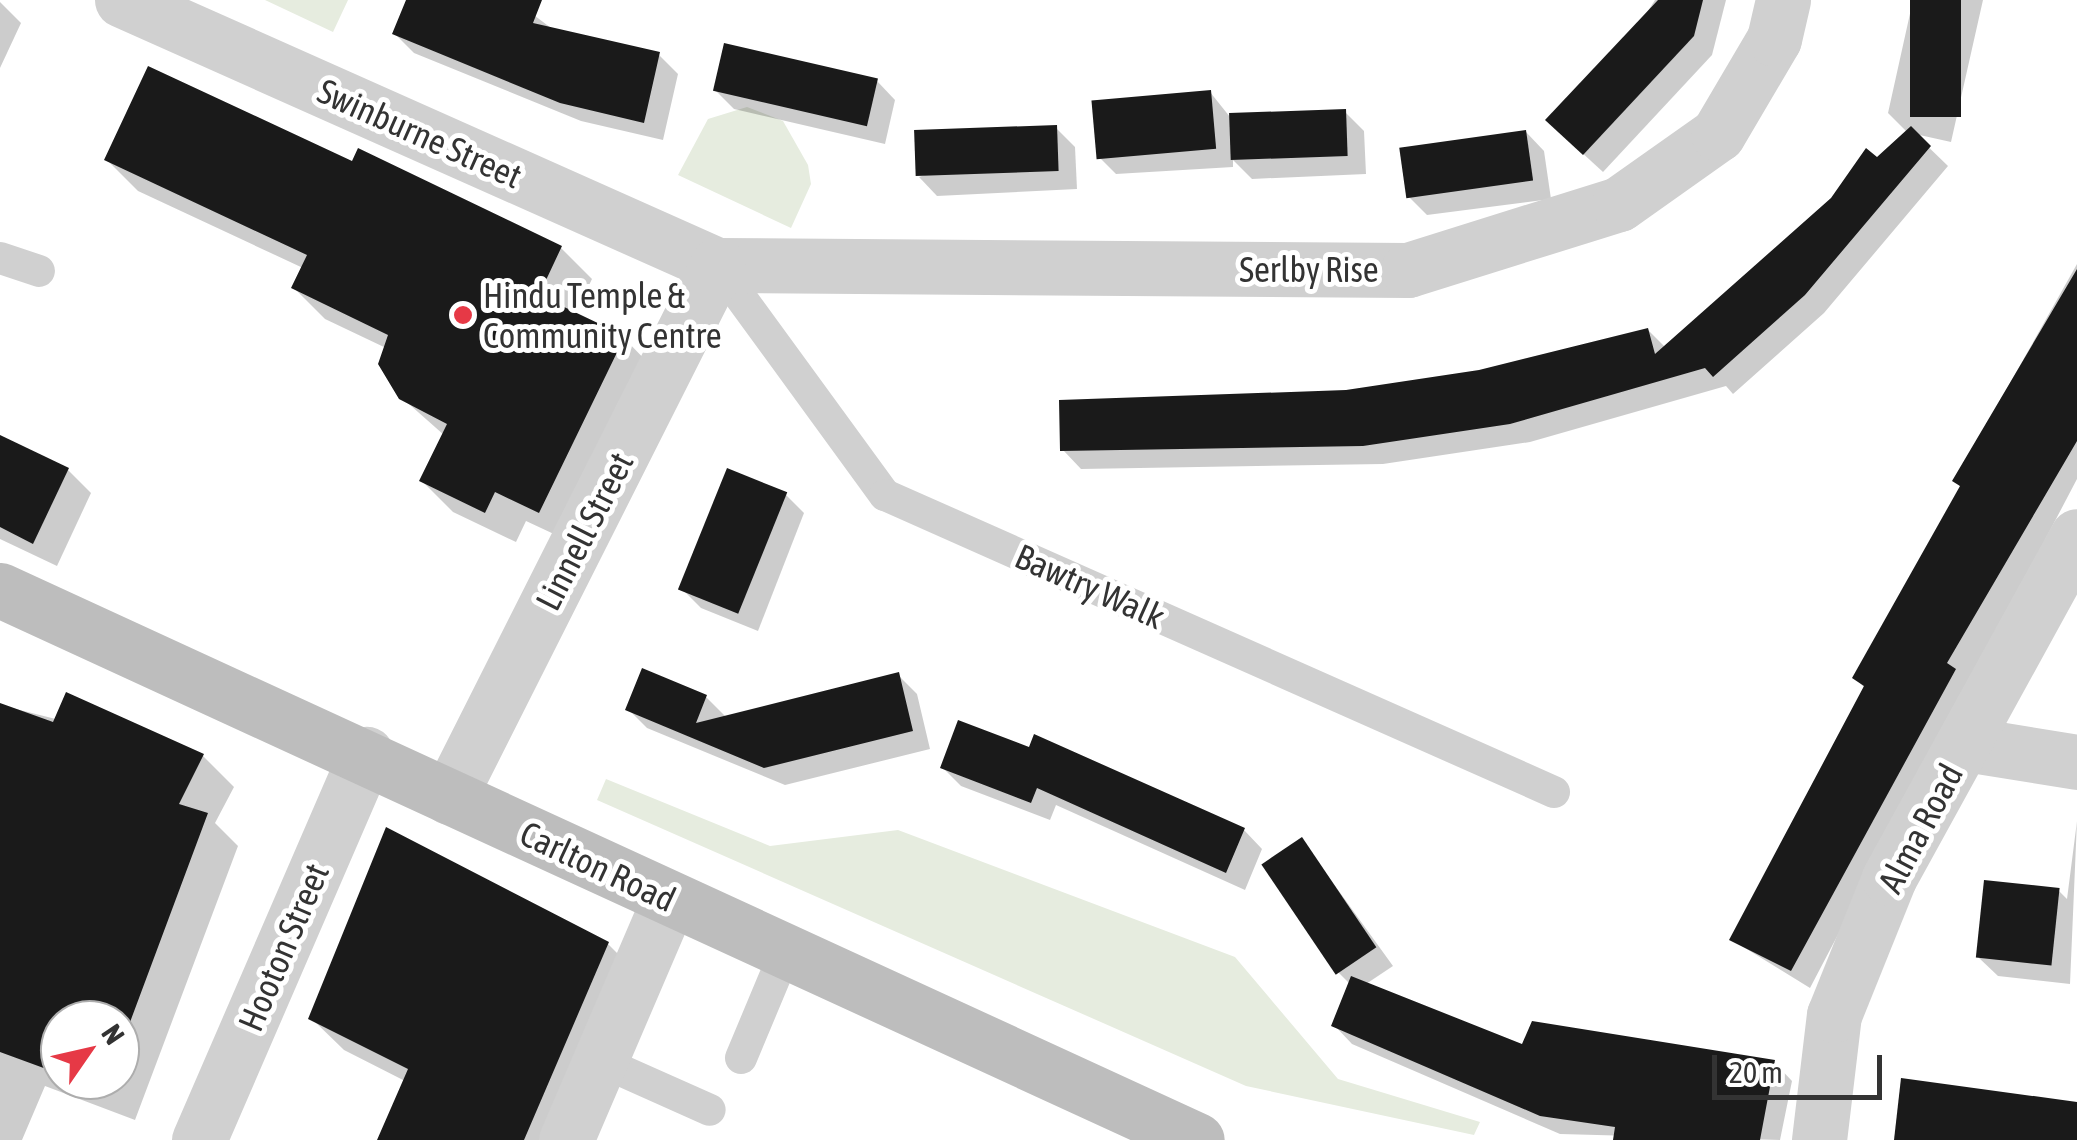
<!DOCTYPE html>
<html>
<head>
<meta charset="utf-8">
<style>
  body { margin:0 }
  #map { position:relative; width:2077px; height:1140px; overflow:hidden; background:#fff; font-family:"Asap Condensed",sans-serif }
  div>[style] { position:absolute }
  .green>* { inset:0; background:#e6ecdf }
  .shadow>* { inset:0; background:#0003 }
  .building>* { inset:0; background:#1a1a1a; transform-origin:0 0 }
  .service>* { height:32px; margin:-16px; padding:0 16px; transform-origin:16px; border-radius:16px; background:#d0d0d0 }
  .minor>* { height:55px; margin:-27.5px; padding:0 27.5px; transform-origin:27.5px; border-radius:27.5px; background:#d0d0d0 }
  .secondary>* { height:55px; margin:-27.5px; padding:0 27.5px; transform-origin:27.5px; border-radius:27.5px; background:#bdbdbd }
  .dots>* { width:28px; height:28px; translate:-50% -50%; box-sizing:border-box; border:5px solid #fff; border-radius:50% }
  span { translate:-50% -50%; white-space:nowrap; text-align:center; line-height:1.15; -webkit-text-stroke:10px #fff; paint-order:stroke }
  .street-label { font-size:35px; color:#333 }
  .poi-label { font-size:35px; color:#333 }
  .left { translate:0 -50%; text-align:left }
  .north { position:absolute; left:40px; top:1000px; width:100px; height:100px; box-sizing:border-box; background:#fff; border:2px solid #adadad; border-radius:50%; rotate:56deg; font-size:28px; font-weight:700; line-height:40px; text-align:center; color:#333 }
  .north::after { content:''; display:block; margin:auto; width:35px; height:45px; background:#e63946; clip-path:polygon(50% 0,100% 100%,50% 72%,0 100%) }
  .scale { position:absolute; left:1712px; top:1055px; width:170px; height:45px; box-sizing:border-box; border:5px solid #333; border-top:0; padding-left:12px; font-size:30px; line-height:35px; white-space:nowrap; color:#333; -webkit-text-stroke:8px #fff; paint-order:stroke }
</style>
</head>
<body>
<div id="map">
  <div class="green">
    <div style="clip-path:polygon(265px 0,348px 0,333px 32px)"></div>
    <div style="clip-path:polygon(747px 107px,783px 121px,808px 165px,811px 184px,791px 228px,678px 175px,708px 119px)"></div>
    <div style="clip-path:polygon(606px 779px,770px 846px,898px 830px,1235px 957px,1338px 1079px,1480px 1122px,1474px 1135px,1246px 1086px,597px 800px)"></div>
  </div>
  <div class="shadow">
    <div style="clip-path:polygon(409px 0,514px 0,555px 31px,659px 55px,678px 74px,663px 140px,581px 121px,414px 53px,395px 34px)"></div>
    <div style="clip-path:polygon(1655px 0,1726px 0,1712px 55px,1603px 172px,1567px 139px)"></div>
    <div style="clip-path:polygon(1913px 0,1983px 0,1951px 142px,1915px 134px,1948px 166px,1824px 313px,1733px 394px,1726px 386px,1530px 442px,1383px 464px,1081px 469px,1063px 450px,1479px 373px,1648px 330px,1666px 348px,1908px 133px,1888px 113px)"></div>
    <div style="clip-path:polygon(0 2px,21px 23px,0 68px)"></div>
    <div style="clip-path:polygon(877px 81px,895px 100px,885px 144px,734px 109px,715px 90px)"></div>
    <div style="clip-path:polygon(1210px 92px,1230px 117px,1345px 112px,1364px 131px,1366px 174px,1252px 179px,1233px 160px,1233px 167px,1116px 174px,1097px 155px)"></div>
    <div style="clip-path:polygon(1056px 128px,1075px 147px,1077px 189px,937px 196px,919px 177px)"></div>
    <div style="clip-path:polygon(1526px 132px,1544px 151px,1551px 199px,1427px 215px,1408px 196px)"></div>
    <div style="clip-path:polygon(107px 160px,353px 165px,561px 248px,592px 279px,575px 314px,624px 338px,654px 369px,571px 542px,526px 521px,516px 542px,453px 512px,422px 481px,444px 435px,401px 397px,386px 348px,325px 319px,294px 288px,303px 268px,138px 191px)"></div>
    <div style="clip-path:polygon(2077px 264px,2077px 479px,1810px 988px,1732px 940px,1865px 688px,1855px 678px,1962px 488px,1955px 481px)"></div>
    <div style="clip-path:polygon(0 442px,68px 470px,91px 493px,57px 566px,0 539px)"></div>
    <div style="clip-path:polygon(786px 495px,804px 513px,758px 631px,701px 608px,682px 589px)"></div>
    <div style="clip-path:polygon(898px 675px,917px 694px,930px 749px,785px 785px,647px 728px,628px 709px,706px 697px,727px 718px)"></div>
    <div style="clip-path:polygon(evenodd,0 705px,203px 756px,234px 787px,215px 823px,238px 846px,135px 1120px,45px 1086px,22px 1140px,0 1140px,0 705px,60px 1020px,120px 1020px,120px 1080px,60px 1080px,60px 1020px)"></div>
    <div style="clip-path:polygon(943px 768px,1244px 830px,1262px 849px,1245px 890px,1056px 805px,1050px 820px,961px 786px)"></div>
    <div style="clip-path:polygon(2077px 821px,2070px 984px,1998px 976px,1979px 958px,2058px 890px,2067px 899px)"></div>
    <div style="clip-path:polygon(1302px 840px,1393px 966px,1366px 984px,1524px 1047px,1774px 1062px,1792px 1081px,1780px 1140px,1560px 1134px,1352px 1044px,1334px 1025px,1350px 984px,1338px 972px)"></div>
    <div style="clip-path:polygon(608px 944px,640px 976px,569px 1140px,380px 1140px,405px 1081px,344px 1050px,311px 1018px)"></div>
  </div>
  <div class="building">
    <div style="clip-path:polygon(406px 0,542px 0,533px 23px,660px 52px,644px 123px,560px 103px,392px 34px)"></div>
    <div style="clip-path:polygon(1658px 0,1703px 0,1694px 36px,1583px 155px,1545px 120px)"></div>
    <div style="left:1910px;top:0;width:51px;height:117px"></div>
    <div style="left:724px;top:43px;width:158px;height:49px;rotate:13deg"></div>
    <div style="clip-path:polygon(148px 66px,352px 161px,358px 148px,562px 246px,539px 295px,625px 336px,539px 513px,495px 492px,485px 513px,419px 481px,447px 424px,399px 399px,378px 364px,388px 335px,291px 288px,307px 255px,104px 160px)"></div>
    <div style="left:1211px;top:90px;width:59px;height:120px;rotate:85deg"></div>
    <div style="left:1346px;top:109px;width:47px;height:117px;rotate:88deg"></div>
    <div style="left:1057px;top:125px;width:46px;height:143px;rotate:88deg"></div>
    <div style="clip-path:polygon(1911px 126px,1931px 146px,1805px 295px,1713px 377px,1705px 368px,1510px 424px,1363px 446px,1060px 451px,1059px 400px,1346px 390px,1479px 370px,1648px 328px,1655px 354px,1831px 198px,1866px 148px,1877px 157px)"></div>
    <div style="left:1526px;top:130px;width:51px;height:128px;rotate:82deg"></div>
    <div style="clip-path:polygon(2077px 269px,2077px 441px,1947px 663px,1956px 669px,1791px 971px,1729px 940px,1864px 686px,1852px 678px,1960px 486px,1952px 481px)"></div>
    <div style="clip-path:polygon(0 435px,69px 468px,33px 544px,0 527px)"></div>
    <div style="left:727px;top:468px;width:65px;height:131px;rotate:22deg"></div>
    <div style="clip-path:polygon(642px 668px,707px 695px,696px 723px,899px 672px,913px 731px,764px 768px,625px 710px)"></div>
    <div style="clip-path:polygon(66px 692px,204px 754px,179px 804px,208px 813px,120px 1049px,120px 1020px,60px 1020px,60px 1074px,0 1052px,0 703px,53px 722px)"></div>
    <div style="clip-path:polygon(958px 720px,1029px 747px,1034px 734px,1245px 828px,1226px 873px,1037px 788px,1031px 803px,940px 768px)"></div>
    <div style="clip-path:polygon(386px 827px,609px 942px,524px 1140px,377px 1140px,408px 1069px,308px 1019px)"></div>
    <div style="left:1302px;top:837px;width:133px;height:49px;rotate:56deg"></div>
    <div style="left:1984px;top:880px;width:76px;height:78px;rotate:6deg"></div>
    <div style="clip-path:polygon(1351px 976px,1522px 1044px,1532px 1021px,1775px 1060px,1760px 1140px,1613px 1140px,1615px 1127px,1540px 1116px,1331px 1026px)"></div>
    <div style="clip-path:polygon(1901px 1078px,2077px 1102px,2077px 1140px,1894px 1140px)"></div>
  </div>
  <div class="service">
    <div style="left:0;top:258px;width:41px;rotate:18.4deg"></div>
    <div style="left:717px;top:265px;width:285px;rotate:53.9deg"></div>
    <div style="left:885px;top:495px;width:732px;rotate:23.94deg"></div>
    <div style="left:741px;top:1058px;width:114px;rotate:-67.3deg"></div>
    <div style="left:600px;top:1061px;width:120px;rotate:24deg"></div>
  </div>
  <div class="minor">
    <div style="left:122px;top:0;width:651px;rotate:24.01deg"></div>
    <div style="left:717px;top:265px;width:691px;rotate:0.41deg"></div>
    <div style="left:1408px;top:270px;width:221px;rotate:-17.4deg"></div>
    <div style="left:1619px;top:204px;width:121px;rotate:-35.3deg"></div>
    <div style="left:1718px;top:134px;width:110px;rotate:-59.5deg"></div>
    <div style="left:1774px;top:39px;width:40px;rotate:-77deg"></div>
    <div style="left:1966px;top:744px;width:112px;rotate:9.2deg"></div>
    <div style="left:449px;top:797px;width:596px;rotate:-63.26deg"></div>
    <div style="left:199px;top:1140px;width:421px;rotate:-66.6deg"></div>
    <div style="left:566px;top:1140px;width:261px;rotate:-66.8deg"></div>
    <div style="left:1819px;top:1140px;width:126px;rotate:-83.2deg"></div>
    <div style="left:1834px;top:1015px;width:148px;rotate:-68.1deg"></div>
    <div style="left:1889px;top:878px;width:390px;rotate:-61.2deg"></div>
  </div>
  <div class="secondary">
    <div style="left:0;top:590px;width:1317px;rotate:24.68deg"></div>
  </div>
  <div class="dots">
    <div style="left:463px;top:315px;background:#e63946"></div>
  </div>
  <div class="street-label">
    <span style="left:420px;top:133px;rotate:24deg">Swinburne Street</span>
    <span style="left:1309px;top:269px">Serlby Rise</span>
    <span style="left:584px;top:531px;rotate:-63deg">Linnell Street</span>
    <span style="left:1090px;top:586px;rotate:24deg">Bawtry Walk</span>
    <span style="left:1920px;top:828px;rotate:-62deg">Alma Road</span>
    <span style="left:598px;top:866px;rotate:25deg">Carlton Road</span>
    <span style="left:283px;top:947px;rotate:-67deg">Hooton Street</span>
  </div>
  <div class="poi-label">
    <span class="left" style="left:483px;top:315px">Hindu Temple &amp;<br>Community Centre</span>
  </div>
  <div class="north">N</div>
  <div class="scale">20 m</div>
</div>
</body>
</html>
